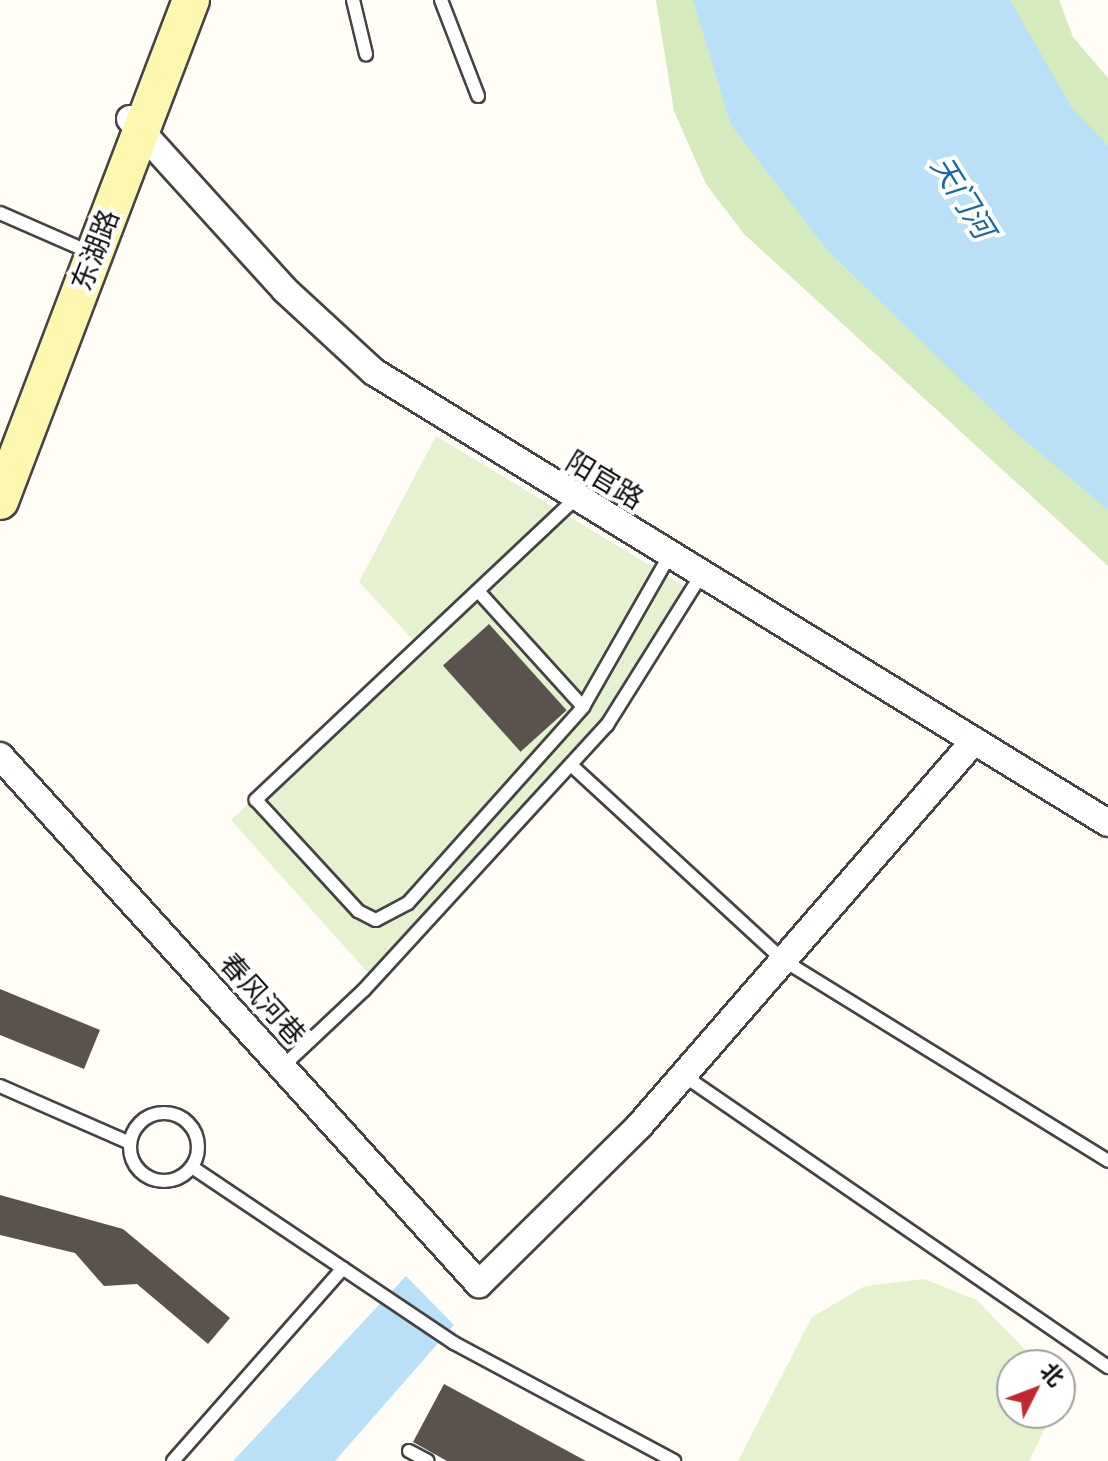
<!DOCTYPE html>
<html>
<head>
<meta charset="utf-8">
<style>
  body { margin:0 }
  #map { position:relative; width:1108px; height:1461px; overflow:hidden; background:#fffdf5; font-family:"PT Serif","Noto Sans SC",serif }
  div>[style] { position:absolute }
  .green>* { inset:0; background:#d5ebbd }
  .pitch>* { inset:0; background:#e6f2cf }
  .water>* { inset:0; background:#b9e0f7 }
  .building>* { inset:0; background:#5a524d; transform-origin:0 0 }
  .roads { filter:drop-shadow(2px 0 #444) drop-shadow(-2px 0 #444) drop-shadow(0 2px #444) drop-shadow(0 -2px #444) }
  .service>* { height:12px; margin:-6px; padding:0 6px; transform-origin:6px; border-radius:6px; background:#fff }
  .service>.ring { margin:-6px; padding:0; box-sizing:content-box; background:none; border:12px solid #fff; border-radius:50% }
  .minor>* { height:26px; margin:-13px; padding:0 13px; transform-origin:13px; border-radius:13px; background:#fff }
  .secondary>* { height:36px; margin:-18px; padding:0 18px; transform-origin:18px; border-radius:18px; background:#fff6b0 }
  span { translate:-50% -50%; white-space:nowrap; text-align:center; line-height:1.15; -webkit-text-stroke:8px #fff; paint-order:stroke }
  .street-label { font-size:28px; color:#111 }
  .water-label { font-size:30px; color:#1768a6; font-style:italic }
  .north { position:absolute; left:996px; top:1349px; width:80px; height:80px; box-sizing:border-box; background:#fff; border:2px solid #a0a0a0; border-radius:50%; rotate:48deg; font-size:22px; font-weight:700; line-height:32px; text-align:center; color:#111 }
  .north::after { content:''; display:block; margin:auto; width:28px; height:36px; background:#c4262e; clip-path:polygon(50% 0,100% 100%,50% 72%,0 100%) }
</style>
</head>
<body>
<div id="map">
  <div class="green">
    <div style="clip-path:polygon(656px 0,1059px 0,1073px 37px,1108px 78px,1108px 566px,744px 234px,706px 184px,674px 111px)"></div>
  </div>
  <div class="pitch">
    <div style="clip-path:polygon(436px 436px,687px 588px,603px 724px,371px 976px,231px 820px,418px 645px,359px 582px)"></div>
    <div style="clip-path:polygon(924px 1279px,977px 1300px,1040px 1365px,1012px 1365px,1012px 1413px,1053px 1413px,1029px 1461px,738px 1461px,812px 1317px,865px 1286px)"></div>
  </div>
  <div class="water">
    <div style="clip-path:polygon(693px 0,1010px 0,1072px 108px,1108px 146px,1108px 510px,1017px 434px,827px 250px,731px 125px)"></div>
    <div style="clip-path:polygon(406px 1276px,454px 1325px,335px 1461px,233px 1461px)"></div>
  </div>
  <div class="building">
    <div style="left:489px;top:624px;width:116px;height:62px;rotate:48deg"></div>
    <div style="clip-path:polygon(0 989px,100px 1030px,84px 1069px,0 1035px)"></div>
    <div style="clip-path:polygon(0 1195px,123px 1229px,230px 1318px,208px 1344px,137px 1284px,104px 1286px,75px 1253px,0 1235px)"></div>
    <div style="clip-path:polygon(444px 1384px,586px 1461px,447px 1461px,413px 1442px)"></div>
  </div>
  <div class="roads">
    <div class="service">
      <div style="left:353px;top:0;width:56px;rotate:76.5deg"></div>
      <div style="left:441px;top:0;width:103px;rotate:68.9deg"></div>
      <div style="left:0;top:213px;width:85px;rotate:23.6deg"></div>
      <div style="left:575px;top:499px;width:439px;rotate:136.7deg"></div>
      <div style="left:256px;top:800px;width:151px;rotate:47.4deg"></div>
      <div style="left:358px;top:911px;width:20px;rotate:27deg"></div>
      <div style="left:376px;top:920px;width:36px;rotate:-28deg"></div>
      <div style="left:408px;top:903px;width:263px;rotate:-48.2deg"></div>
      <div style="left:583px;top:707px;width:174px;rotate:-60.3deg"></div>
      <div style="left:478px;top:591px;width:156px;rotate:47.8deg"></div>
      <div style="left:571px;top:765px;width:288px;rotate:42.6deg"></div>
      <div style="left:783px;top:960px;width:382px;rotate:31.7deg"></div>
      <div style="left:282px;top:1067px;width:112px;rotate:-43.2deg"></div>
      <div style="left:364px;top:990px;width:360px;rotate:-47.5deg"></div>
      <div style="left:607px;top:725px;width:177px;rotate:-57.9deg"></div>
      <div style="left:683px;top:1075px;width:516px;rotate:34.49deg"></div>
      <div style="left:0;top:1086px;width:142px;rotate:23.7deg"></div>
      <div class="ring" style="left:130px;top:1113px;width:56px;height:56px"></div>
      <div style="left:192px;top:1167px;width:316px;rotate:33.9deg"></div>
      <div style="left:454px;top:1343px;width:250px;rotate:28.2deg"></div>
      <div style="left:409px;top:1451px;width:21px;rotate:28deg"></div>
      <div style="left:173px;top:1461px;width:257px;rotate:-48.6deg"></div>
    </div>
    <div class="minor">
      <div style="left:130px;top:119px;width:231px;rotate:47.8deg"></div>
      <div style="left:285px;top:290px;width:121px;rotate:42.7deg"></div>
      <div style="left:374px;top:372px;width:861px;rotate:31.57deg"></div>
      <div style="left:0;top:756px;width:713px;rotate:47.79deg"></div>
      <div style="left:479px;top:1284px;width:226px;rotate:-44.6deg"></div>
      <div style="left:640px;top:1125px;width:509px;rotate:-48.98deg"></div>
    </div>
    <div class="secondary">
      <div style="left:0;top:501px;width:536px;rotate:-69.13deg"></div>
    </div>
  </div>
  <div class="street-label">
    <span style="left:95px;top:250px;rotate:-69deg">东湖路</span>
    <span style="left:605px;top:480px;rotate:31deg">阳官路</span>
    <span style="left:263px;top:999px;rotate:48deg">春风河巷</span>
  </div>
  <div class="water-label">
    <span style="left:963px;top:197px;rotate:58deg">天门河</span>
  </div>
  <div class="north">北</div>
</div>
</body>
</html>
